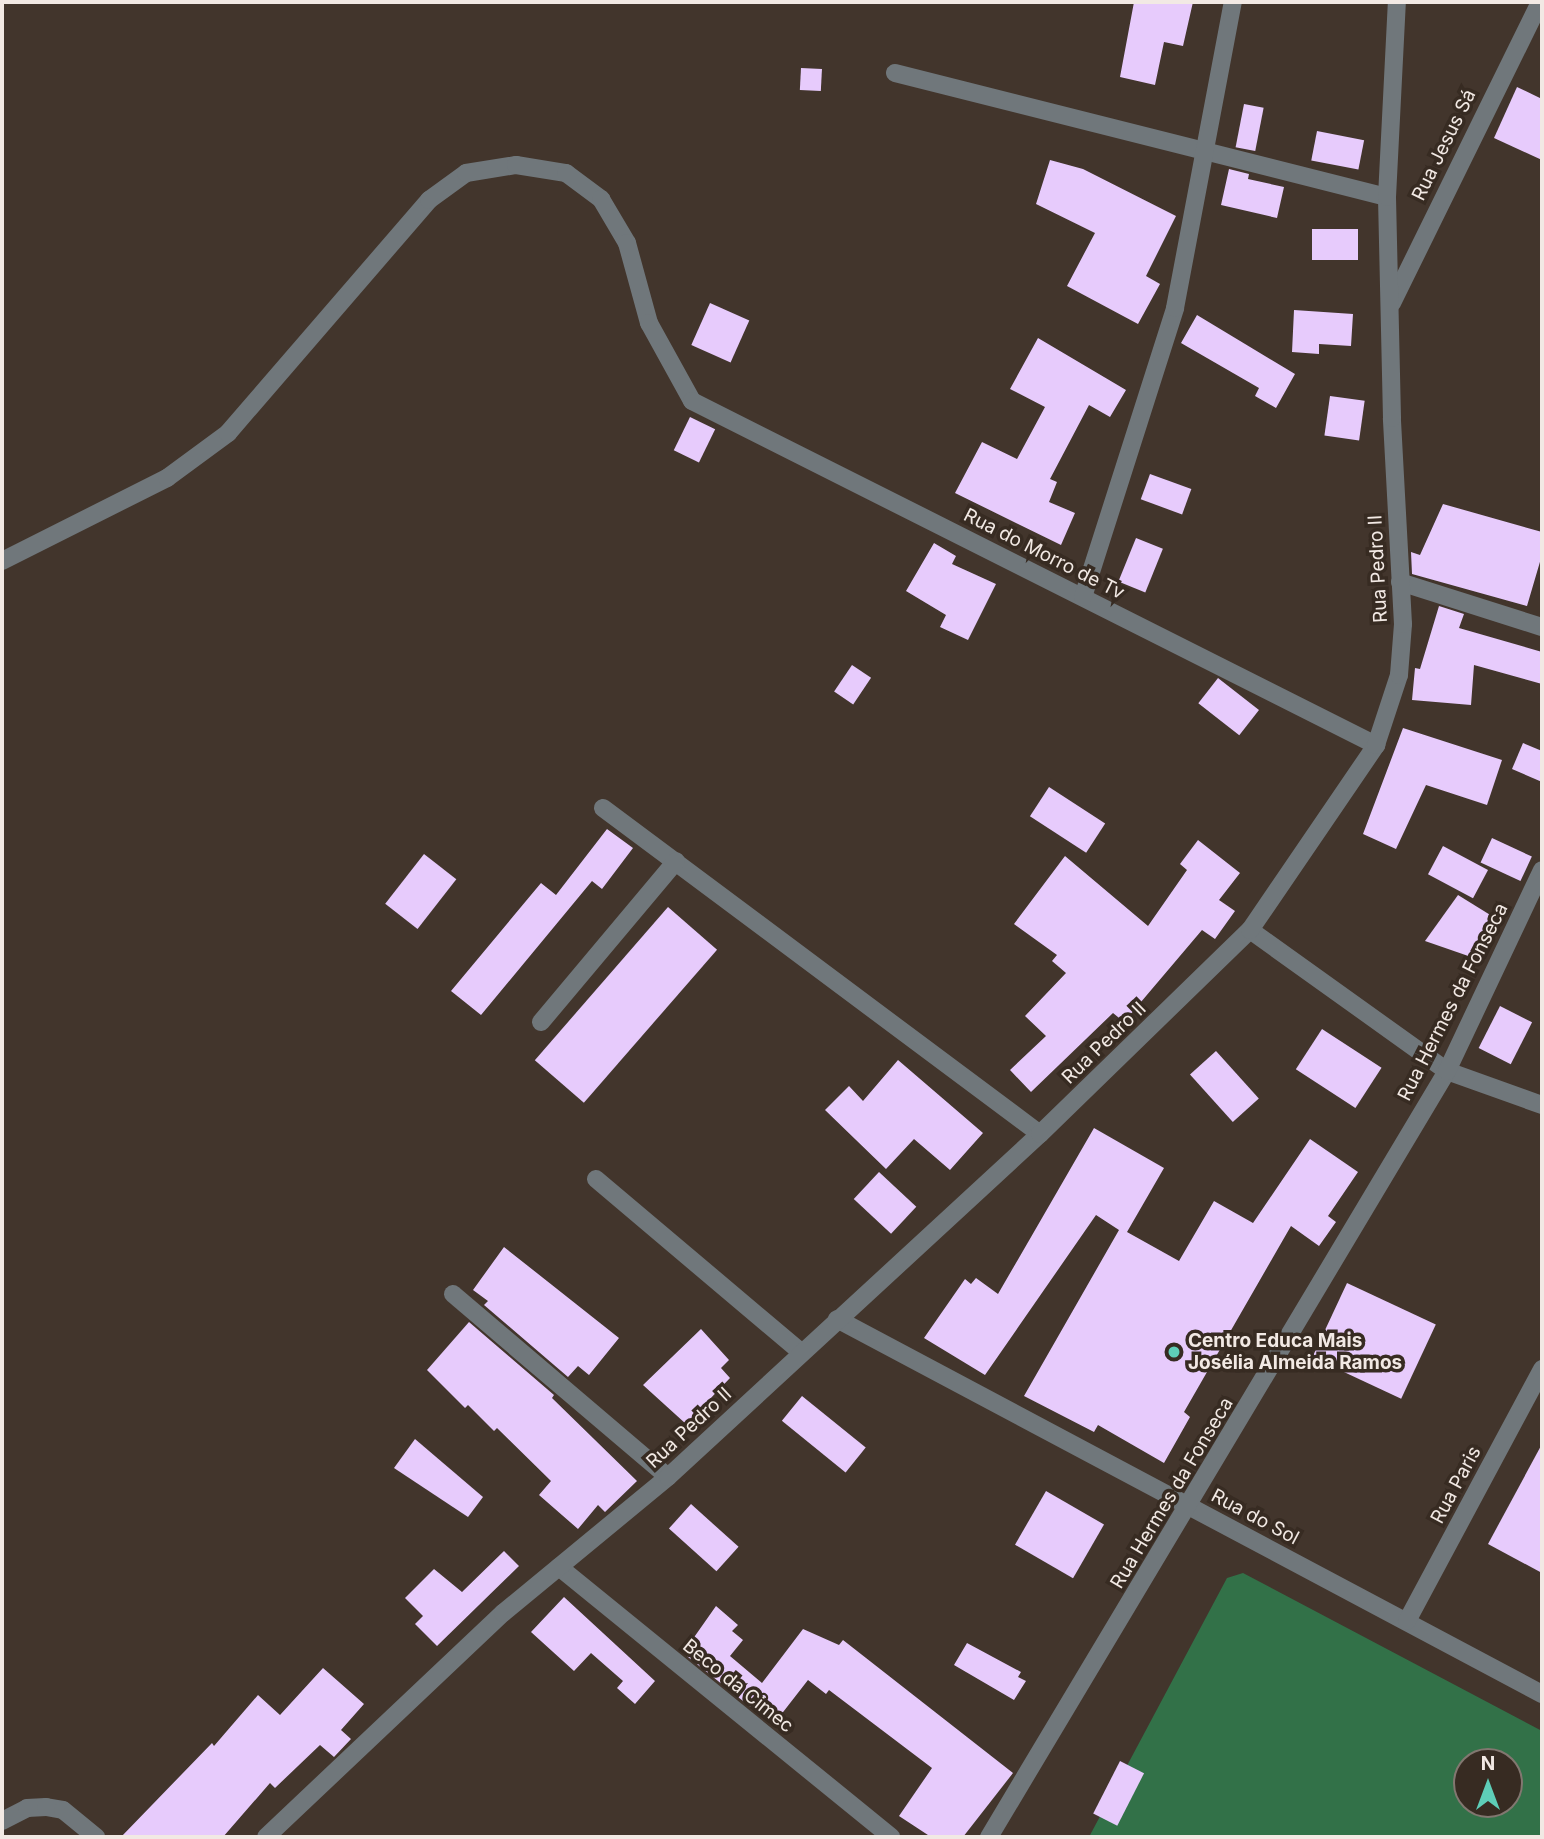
<!DOCTYPE html>
<html>
<head>
<meta charset="utf-8">
<style>
  body { margin:0 }
  #map { position:relative; width:1544px; height:1839px; overflow:hidden; background:#42352c; font-family:Inter,sans-serif }
  div>[style] { position:absolute }
  .green>* { inset:0; background:#327148 }
  .building>* { inset:0; background:#e7cbfc; transform-origin:0 0 }
  .minor>* { height:18px; margin:-9px; padding:0 9px; transform-origin:9px; border-radius:9px; background:#70777b }
  .dots>* { width:19px; height:19px; translate:-50% -50%; box-sizing:border-box; border:4px solid #372b22; border-radius:50% }
  span { translate:-50% -50%; white-space:nowrap; text-align:center; line-height:1.15; -webkit-text-stroke:7px #372b22; paint-order:stroke }
  .street-label { font-size:19px; color:#f2e9e4 }
  .poi-label { font-size:19px; color:#f2e9e4; font-weight:700 }
  .left { translate:0 -50%; text-align:left }
  .frame { position:absolute; inset:0; border:4px solid #f2e9e4; pointer-events:none }
  .north { position:absolute; left:1453px; top:1748px; width:70px; height:70px; box-sizing:border-box; background:#372b22; border:2px solid #827770; border-radius:50%; rotate:0deg; font-size:19px; font-weight:700; line-height:28px; text-align:center; color:#f2e9e4 }
  .north::after { content:''; display:block; margin:auto; width:24px; height:32px; background:#5eceb8; clip-path:polygon(50% 0,100% 100%,50% 72%,0 100%) }
</style>
</head>
<body>
<div id="map">
  <div class="green">
    <div style="clip-path:polygon(evenodd,1243px 1573px,1542px 1731px,1542px 1837px,1089px 1837px,1227px 1578px,1243px 1573px,1467px 1762px,1509px 1762px,1509px 1804px,1467px 1804px,1467px 1762px)"></div>
  </div>
  <div class="building">
    <div style="clip-path:polygon(1134px 2px,1193px 2px,1183px 46px,1164px 42px,1155px 85px,1120px 77px)"></div>
    <div style="left:801px;top:68px;width:21px;height:22px;rotate:3deg"></div>
    <div style="clip-path:polygon(1517px 87px,1542px 99px,1542px 160px,1494px 138px)"></div>
    <div style="left:1244px;top:104px;width:20px;height:44px;rotate:11deg"></div>
    <div style="left:1317px;top:131px;width:48px;height:30px;rotate:11deg"></div>
    <div style="clip-path:polygon(1050px 160px,1083px 169px,1176px 216px,1146px 276px,1160px 284px,1138px 324px,1067px 286px,1095px 233px,1036px 204px)"></div>
    <div style="clip-path:polygon(1229px 169px,1249px 174px,1248px 179px,1284px 187px,1277px 218px,1221px 205px)"></div>
    <div style="left:1312px;top:229px;width:46px;height:31px"></div>
    <div style="left:710px;top:303px;width:43px;height:46px;rotate:24deg"></div>
    <div style="clip-path:polygon(1294px 310px,1353px 314px,1351px 346px,1319px 344px,1319px 354px,1292px 352px)"></div>
    <div style="clip-path:polygon(1197px 315px,1295px 374px,1276px 408px,1255px 396px,1259px 388px,1181px 343px)"></div>
    <div style="clip-path:polygon(1038px 338px,1126px 390px,1110px 417px,1089px 405px,1050px 479px,1057px 482px,1049px 502px,1075px 513px,1061px 545px,955px 493px,982px 442px,1017px 459px,1045px 407px,1010px 389px)"></div>
    <div style="left:1330px;top:396px;width:35px;height:40px;rotate:8deg"></div>
    <div style="left:690px;top:417px;width:28px;height:37px;rotate:26deg"></div>
    <div style="left:1150px;top:474px;width:44px;height:27px;rotate:20deg"></div>
    <div style="clip-path:polygon(1443px 504px,1542px 532px,1542px 555px,1527px 606px,1412px 574px,1411px 552px,1420px 555px)"></div>
    <div style="left:1136px;top:538px;width:29px;height:47px;rotate:22deg"></div>
    <div style="clip-path:polygon(934px 543px,956px 556px,952px 564px,996px 584px,968px 640px,940px 627px,946px 615px,906px 591px)"></div>
    <div style="clip-path:polygon(1439px 606px,1464px 614px,1459px 628px,1542px 652px,1542px 684px,1474px 665px,1471px 705px,1412px 700px,1415px 668px,1420px 669px)"></div>
    <div style="left:852px;top:665px;width:23px;height:32px;rotate:34deg"></div>
    <div style="left:1218px;top:678px;width:52px;height:32px;rotate:38deg"></div>
    <div style="clip-path:polygon(1403px 728px,1502px 760px,1487px 805px,1426px 785px,1396px 849px,1363px 834px)"></div>
    <div style="clip-path:polygon(1523px 743px,1542px 751px,1542px 782px,1512px 769px)"></div>
    <div style="left:1049px;top:787px;width:67px;height:35px;rotate:33deg"></div>
    <div style="clip-path:polygon(607px 829px,633px 848px,602px 889px,592px 881px,481px 1015px,451px 991px,541px 883px,556px 895px)"></div>
    <div style="left:1492px;top:838px;width:44px;height:27px;rotate:25deg"></div>
    <div style="clip-path:polygon(1198px 840px,1240px 873px,1219px 900px,1235px 911px,1215px 939px,1202px 930px,1124px 1022px,1113px 1013px,1031px 1092px,1010px 1070px,1046px 1036px,1025px 1016px,1066px 973px,1052px 961px,1057px 955px,1014px 924px,1065px 856px,1148px 926px,1187px 870px,1180px 864px)"></div>
    <div style="left:1443px;top:846px;width:51px;height:32px;rotate:28deg"></div>
    <div style="left:424px;top:854px;width:41px;height:63px;rotate:38deg"></div>
    <div style="clip-path:polygon(1458px 895px,1500px 921px,1477px 959px,1425px 941px)"></div>
    <div style="left:668px;top:907px;width:65px;height:203px;rotate:41deg"></div>
    <div style="left:1500px;top:1006px;width:36px;height:47px;rotate:27deg"></div>
    <div style="left:1322px;top:1029px;width:71px;height:48px;rotate:33deg"></div>
    <div style="left:1216px;top:1051px;width:64px;height:35px;rotate:48deg"></div>
    <div style="clip-path:polygon(898px 1060px,983px 1133px,950px 1170px,914px 1139px,886px 1169px,825px 1110px,849px 1086px,863px 1101px)"></div>
    <div style="clip-path:polygon(1094px 1128px,1164px 1168px,1127px 1232px,1179px 1261px,1214px 1201px,1253px 1223px,1310px 1139px,1358px 1172px,1328px 1216px,1336px 1222px,1319px 1246px,1291px 1226px,1184px 1412px,1190px 1417px,1164px 1463px,1098px 1425px,1094px 1432px,1024px 1396px,1119px 1230px,1096px 1215px,985px 1375px,924px 1338px,965px 1279px,971px 1284px,976px 1278px,998px 1294px)"></div>
    <div style="left:879px;top:1172px;width:51px;height:37px;rotate:43deg"></div>
    <div style="clip-path:polygon(504px 1247px,619px 1338px,589px 1375px,578px 1366px,568px 1377px,484px 1305px,488px 1301px,473px 1290px)"></div>
    <div style="left:1347px;top:1283px;width:98px;height:82px;rotate:25deg"></div>
    <div style="clip-path:polygon(469px 1322px,554px 1395px,552px 1398px,637px 1481px,605px 1512px,598px 1505px,578px 1529px,539px 1495px,551px 1481px,497px 1428px,494px 1431px,468px 1405px,465px 1408px,427px 1370px)"></div>
    <div style="clip-path:polygon(701px 1329px,729px 1360px,721px 1368px,730px 1378px,686px 1424px,643px 1385px)"></div>
    <div style="left:802px;top:1396px;width:82px;height:32px;rotate:39deg"></div>
    <div style="clip-path:polygon(415px 1439px,483px 1497px,468px 1517px,394px 1468px)"></div>
    <div style="clip-path:polygon(1542px 1444px,1542px 1573px,1488px 1544px)"></div>
    <div style="left:1046px;top:1491px;width:67px;height:62px;rotate:30deg"></div>
    <div style="left:691px;top:1504px;width:64px;height:33px;rotate:42deg"></div>
    <div style="clip-path:polygon(504px 1551px,519px 1566px,437px 1646px,415px 1624px,423px 1616px,405px 1598px,434px 1569px,462px 1592px)"></div>
    <div style="clip-path:polygon(564px 1597px,655px 1681px,635px 1704px,617px 1688px,623px 1681px,591px 1653px,574px 1671px,531px 1632px)"></div>
    <div style="clip-path:polygon(716px 1606px,738px 1625px,732px 1631px,743px 1640px,730px 1656px,762px 1683px,803px 1629px,839px 1645px,843px 1640px,1013px 1773px,963px 1837px,931px 1837px,899px 1816px,932px 1768px,829px 1690px,826px 1694px,808px 1680px,773px 1725px,683px 1653px)"></div>
    <div style="clip-path:polygon(967px 1643px,1021px 1672px,1018px 1677px,1026px 1681px,1014px 1700px,954px 1665px)"></div>
    <div style="clip-path:polygon(323px 1668px,364px 1704px,341px 1730px,351px 1739px,334px 1757px,320px 1745px,275px 1788px,270px 1783px,223px 1837px,121px 1837px,212px 1743px,214px 1746px,258px 1695px,280px 1715px)"></div>
    <div style="left:1120px;top:1761px;width:27px;height:59px;rotate:27deg"></div>
  </div>
  <div class="minor">
    <div style="left:895px;top:73px;width:507px;rotate:14.15deg"></div>
    <div style="left:1392px;top:303px;width:335px;rotate:-63.8deg"></div>
    <div style="left:2px;top:561px;width:185px;rotate:-26.7deg"></div>
    <div style="left:167px;top:478px;width:76px;rotate:-36.4deg"></div>
    <div style="left:228px;top:433px;width:308px;rotate:-49.2deg"></div>
    <div style="left:429px;top:200px;width:46px;rotate:-36.1deg"></div>
    <div style="left:466px;top:173px;width:51px;rotate:-9.1deg"></div>
    <div style="left:516px;top:165px;width:51px;rotate:9.1deg"></div>
    <div style="left:566px;top:173px;width:44px;rotate:36.6deg"></div>
    <div style="left:601px;top:199px;width:51px;rotate:59.4deg"></div>
    <div style="left:627px;top:243px;width:83px;rotate:74.6deg"></div>
    <div style="left:649px;top:323px;width:89px;rotate:61.1deg"></div>
    <div style="left:692px;top:401px;width:766px;rotate:26.7deg"></div>
    <div style="left:1400px;top:582px;width:149px;rotate:17.6deg"></div>
    <div style="left:1083px;top:597px;width:303px;rotate:-72.3deg"></div>
    <div style="left:1175px;top:308px;width:311px;rotate:-79.3deg"></div>
    <div style="left:603px;top:808px;width:545px;rotate:36.72deg"></div>
    <div style="left:1250px;top:930px;width:242px;rotate:35.6deg"></div>
    <div style="left:1447px;top:1071px;width:101px;rotate:19.7deg"></div>
    <div style="left:541px;top:1022px;width:210px;rotate:-50deg"></div>
    <div style="left:596px;top:1179px;width:268px;rotate:40.2deg"></div>
    <div style="left:453px;top:1294px;width:282px;rotate:40.4deg"></div>
    <div style="left:837px;top:1319px;width:799px;rotate:28.01deg"></div>
    <div style="left:559px;top:1567px;width:428px;rotate:39.1deg"></div>
    <div style="left:1407px;top:1621px;width:286px;rotate:-61.8deg"></div>
    <div style="left:2px;top:1821px;width:28px;rotate:-27deg"></div>
    <div style="left:27px;top:1808px;width:19px;rotate:-3deg"></div>
    <div style="left:46px;top:1807px;width:17px;rotate:10deg"></div>
    <div style="left:63px;top:1810px;width:43px;rotate:39.3deg"></div>
    <div style="left:266px;top:1837px;width:326px;rotate:-43.4deg"></div>
    <div style="left:503px;top:1613px;width:214px;rotate:-39.5deg"></div>
    <div style="left:668px;top:1477px;width:506px;rotate:-42.68deg"></div>
    <div style="left:1040px;top:1134px;width:293px;rotate:-44.2deg"></div>
    <div style="left:1250px;top:930px;width:224px;rotate:-55.7deg"></div>
    <div style="left:1376px;top:745px;width:74px;rotate:-71.8deg"></div>
    <div style="left:1399px;top:675px;width:51px;rotate:-85.5deg"></div>
    <div style="left:1403px;top:624px;width:206px;rotate:-93.1deg"></div>
    <div style="left:1392px;top:418px;width:221px;rotate:-91.3deg"></div>
    <div style="left:1387px;top:197px;width:195px;rotate:-87.1deg"></div>
    <div style="left:989px;top:1837px;width:892px;rotate:-59.12deg"></div>
    <div style="left:1447px;top:1071px;width:222px;rotate:-64.7deg"></div>
  </div>
  <div class="dots">
    <div style="left:1174px;top:1352px;background:#5eceb8"></div>
  </div>
  <div class="street-label">
    <span style="left:1444px;top:145px;rotate:-64deg">Rua Jesus Sá</span>
    <span style="left:1044px;top:554px;rotate:27deg">Rua do Morro de Tv</span>
    <span style="left:1378px;top:569px;rotate:-93deg">Rua Pedro II</span>
    <span style="left:1453px;top:1002px;rotate:-63deg">Rua Hermes da Fonseca</span>
    <span style="left:1104px;top:1043px;rotate:-44deg">Rua Pedro II</span>
    <span style="left:689px;top:1428px;rotate:-43deg">Rua Pedro II</span>
    <span style="left:1456px;top:1485px;rotate:-62deg">Rua Paris</span>
    <span style="left:1172px;top:1493px;rotate:-59deg">Rua Hermes da Fonseca</span>
    <span style="left:1255px;top:1517px;rotate:28deg">Rua do Sol</span>
    <span style="left:738px;top:1686px;rotate:39deg">Beco da Cimec</span>
  </div>
  <div class="poi-label">
    <span class="left" style="left:1188px;top:1352px">Centro Educa Mais<br>Josélia Almeida Ramos</span>
  </div>
  <div class="frame"></div>
  <div class="north">N</div>
</div>
</body>
</html>
